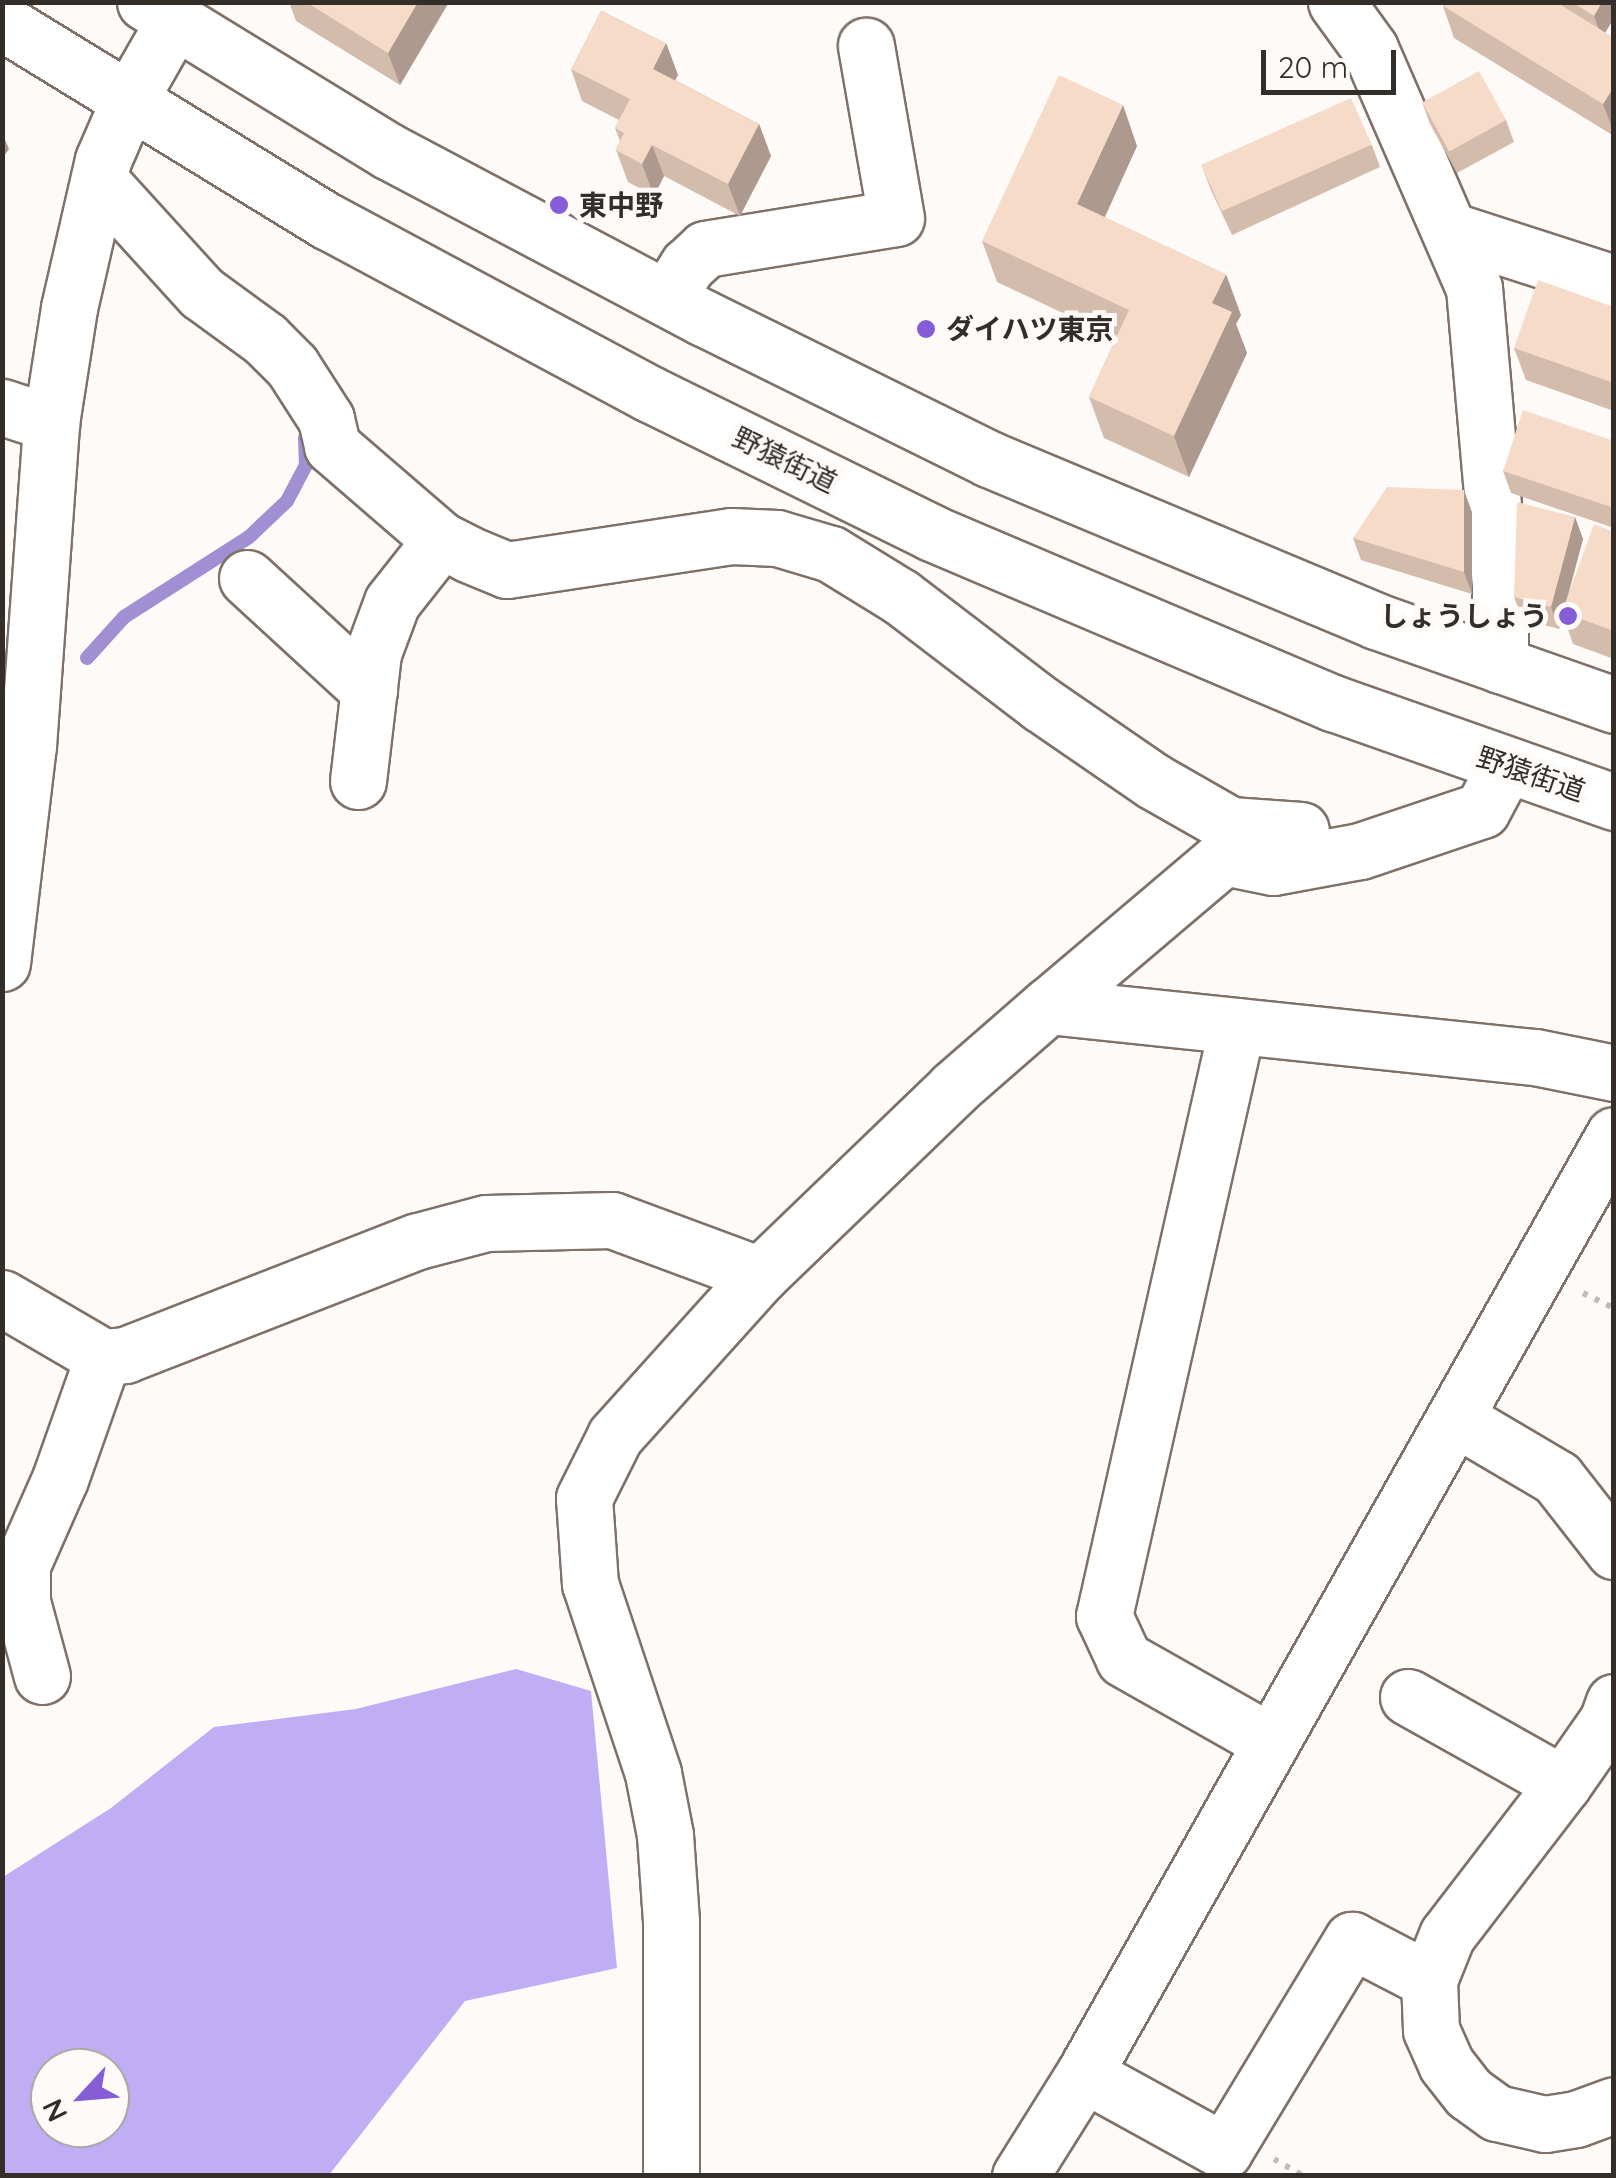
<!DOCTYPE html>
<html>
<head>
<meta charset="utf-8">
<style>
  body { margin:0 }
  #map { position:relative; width:1616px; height:2178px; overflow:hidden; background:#fdfaf8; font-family:Quicksand,"Noto Sans JP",sans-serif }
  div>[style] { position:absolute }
  .forest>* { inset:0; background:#bfaef4 }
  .stream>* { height:14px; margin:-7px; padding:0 7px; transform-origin:7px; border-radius:7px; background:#a08fd2 }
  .path>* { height:6px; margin-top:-3px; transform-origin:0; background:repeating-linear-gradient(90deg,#c0bcb9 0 5px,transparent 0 13px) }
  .roads { filter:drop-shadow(2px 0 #7f7167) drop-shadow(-2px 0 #7f7167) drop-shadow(0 2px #7f7167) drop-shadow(0 -2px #7f7167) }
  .minor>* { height:55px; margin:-27.5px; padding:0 27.5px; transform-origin:27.5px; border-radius:27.5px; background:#fff }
  .major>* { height:55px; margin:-27.5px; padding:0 27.5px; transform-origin:27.5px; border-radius:27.5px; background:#fff }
  .wall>* { inset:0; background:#d4bcad }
  .shaded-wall>* { inset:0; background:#ad998d }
  .building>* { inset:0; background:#f7dbc9; transform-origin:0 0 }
  .dots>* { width:28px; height:28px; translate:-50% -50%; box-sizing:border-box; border:5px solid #fdfaf8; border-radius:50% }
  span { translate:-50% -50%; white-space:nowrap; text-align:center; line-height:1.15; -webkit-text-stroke:10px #fdfaf8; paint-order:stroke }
  .poi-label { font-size:28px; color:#342e2a; font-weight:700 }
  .left { translate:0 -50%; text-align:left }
  .right { translate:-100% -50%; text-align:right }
  .street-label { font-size:28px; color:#342e2a }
  .frame { position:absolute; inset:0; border:5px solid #342e2a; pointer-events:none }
  .north { position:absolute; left:30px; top:2048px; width:100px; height:100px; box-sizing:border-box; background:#fdfaf8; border:2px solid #ada8a6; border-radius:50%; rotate:244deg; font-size:28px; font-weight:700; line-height:40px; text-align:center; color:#342e2a }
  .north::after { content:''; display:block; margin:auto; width:35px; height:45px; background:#855dd7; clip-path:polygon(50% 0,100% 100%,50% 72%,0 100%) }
  .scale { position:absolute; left:1261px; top:50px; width:135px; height:45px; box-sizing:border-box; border:5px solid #342e2a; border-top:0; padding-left:12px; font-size:30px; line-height:35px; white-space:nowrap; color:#342e2a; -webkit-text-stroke:8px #fdfaf8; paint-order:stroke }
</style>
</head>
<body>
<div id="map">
  <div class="forest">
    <div style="clip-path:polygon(evenodd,516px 1669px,591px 1691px,617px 1968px,465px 2001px,329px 2175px,3px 2175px,3px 1877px,111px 1808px,214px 1727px,356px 1709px,516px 1669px,50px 2068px,110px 2068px,110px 2128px,50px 2128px,50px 2068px)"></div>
  </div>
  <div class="stream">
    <div style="left:87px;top:658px;width:55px;rotate:-47.9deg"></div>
    <div style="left:124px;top:617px;width:148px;rotate:-32.6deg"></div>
    <div style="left:249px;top:537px;width:52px;rotate:-43.5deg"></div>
    <div style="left:287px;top:501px;width:41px;rotate:-62.2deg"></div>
    <div style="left:306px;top:465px;width:27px;rotate:-92deg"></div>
  </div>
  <div class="path">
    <div style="left:1583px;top:1293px;width:34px;rotate:26deg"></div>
    <div style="left:1274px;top:2159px;width:34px;rotate:30deg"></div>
  </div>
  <div class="roads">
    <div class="minor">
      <div style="left:1336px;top:2px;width:58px;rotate:54.1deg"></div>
      <div style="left:1370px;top:49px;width:261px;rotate:66.5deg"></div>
      <div style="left:1474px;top:288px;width:300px;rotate:85deg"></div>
      <div style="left:1500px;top:587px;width:78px;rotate:90deg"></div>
      <div style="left:99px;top:180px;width:153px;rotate:47.7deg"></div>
      <div style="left:202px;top:293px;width:78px;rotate:36.1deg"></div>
      <div style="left:265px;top:339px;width:38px;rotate:45deg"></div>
      <div style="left:292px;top:366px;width:63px;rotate:57.3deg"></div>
      <div style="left:326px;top:419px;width:28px;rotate:77deg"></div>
      <div style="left:332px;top:446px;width:144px;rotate:40.8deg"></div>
      <div style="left:441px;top:540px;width:30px;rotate:27deg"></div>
      <div style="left:468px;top:554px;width:42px;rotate:22.3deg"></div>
      <div style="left:507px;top:570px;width:227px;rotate:-8.6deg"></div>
      <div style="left:731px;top:536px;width:46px;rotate:2.5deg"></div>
      <div style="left:777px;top:538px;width:56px;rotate:16.5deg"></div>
      <div style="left:831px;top:554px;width:82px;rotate:31.6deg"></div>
      <div style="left:901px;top:597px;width:176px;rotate:37.4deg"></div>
      <div style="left:1041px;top:704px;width:136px;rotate:34.5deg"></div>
      <div style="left:1153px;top:781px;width:89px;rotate:29.7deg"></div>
      <div style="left:1230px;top:825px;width:71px;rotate:4deg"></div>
      <div style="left:1450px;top:230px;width:172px;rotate:17.9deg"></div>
      <div style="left:667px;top:298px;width:39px;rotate:-58deg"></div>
      <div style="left:688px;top:265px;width:23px;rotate:-43deg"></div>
      <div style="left:705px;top:249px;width:193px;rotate:-9.2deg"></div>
      <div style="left:896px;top:218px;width:175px;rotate:-99.9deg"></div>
      <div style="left:2px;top:407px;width:52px;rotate:18.1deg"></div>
      <div style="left:247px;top:578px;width:166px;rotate:42.6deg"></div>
      <div style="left:1506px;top:765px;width:51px;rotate:118.1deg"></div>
      <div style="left:1482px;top:810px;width:129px;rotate:161.4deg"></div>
      <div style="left:1360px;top:851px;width:88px;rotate:169.6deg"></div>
      <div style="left:1273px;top:867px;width:50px;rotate:-168.5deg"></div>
      <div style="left:1224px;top:857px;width:231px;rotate:139.7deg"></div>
      <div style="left:1048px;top:1006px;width:490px;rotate:6deg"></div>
      <div style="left:1535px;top:1057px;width:81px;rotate:11.4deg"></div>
      <div style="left:358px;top:781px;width:129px;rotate:-83.3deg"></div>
      <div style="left:373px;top:653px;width:54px;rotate:-69.6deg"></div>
      <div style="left:392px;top:602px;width:79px;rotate:-51.7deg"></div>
      <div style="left:2px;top:963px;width:219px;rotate:-83.2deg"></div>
      <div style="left:28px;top:746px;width:324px;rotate:-85.9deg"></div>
      <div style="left:51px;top:423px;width:116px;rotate:-81.1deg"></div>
      <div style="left:69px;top:308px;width:152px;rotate:-77.1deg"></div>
      <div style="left:103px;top:160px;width:65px;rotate:-66.6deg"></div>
      <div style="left:129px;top:100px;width:91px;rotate:-60.3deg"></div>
      <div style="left:1237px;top:1026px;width:605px;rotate:102.7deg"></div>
      <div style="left:1104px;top:1616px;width:47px;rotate:65.1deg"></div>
      <div style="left:1124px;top:1659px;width:169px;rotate:29.5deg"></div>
      <div style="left:2px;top:1298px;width:117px;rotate:30.3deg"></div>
      <div style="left:103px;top:1357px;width:22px;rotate:-5deg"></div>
      <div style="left:125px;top:1355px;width:314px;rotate:-21.3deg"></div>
      <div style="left:418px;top:1241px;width:70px;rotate:-14.8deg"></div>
      <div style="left:486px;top:1223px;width:126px;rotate:-1.4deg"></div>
      <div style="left:612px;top:1220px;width:158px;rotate:20.4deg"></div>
      <div style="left:1457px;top:1419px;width:116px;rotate:30.5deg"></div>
      <div style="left:1557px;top:1478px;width:93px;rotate:52deg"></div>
      <div style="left:42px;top:1676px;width:77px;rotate:-105.1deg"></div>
      <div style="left:22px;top:1602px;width:37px;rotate:-90deg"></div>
      <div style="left:22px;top:1565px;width:94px;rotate:-66.2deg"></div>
      <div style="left:60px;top:1479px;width:129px;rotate:-70.6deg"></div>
      <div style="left:1408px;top:1697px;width:178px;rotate:29.3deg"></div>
      <div style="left:1614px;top:1702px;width:20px;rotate:110deg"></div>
      <div style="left:1607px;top:1721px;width:77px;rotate:124.9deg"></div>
      <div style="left:1563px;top:1784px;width:190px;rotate:127.5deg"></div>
      <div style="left:1447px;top:1935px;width:48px;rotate:111.8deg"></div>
      <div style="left:1429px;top:1980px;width:50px;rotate:87.7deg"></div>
      <div style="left:1431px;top:2030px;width:37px;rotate:66deg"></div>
      <div style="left:1446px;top:2064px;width:37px;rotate:52deg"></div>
      <div style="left:1469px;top:2093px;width:34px;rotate:36deg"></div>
      <div style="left:1497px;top:2113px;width:49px;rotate:12.9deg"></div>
      <div style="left:1545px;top:2124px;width:31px;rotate:-9deg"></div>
      <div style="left:1576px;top:2119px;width:40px;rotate:-20.2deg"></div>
      <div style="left:1084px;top:2074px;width:160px;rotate:28.8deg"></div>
      <div style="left:1224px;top:2151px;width:247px;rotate:-58.8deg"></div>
      <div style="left:1352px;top:1940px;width:87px;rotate:27.5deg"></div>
      <div style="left:671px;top:2176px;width:255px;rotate:-90deg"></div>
      <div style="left:671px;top:1921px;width:86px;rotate:-94deg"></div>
      <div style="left:665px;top:1835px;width:63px;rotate:-101deg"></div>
      <div style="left:653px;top:1773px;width:199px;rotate:-108.4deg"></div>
      <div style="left:590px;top:1584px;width:86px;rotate:-94deg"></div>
      <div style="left:584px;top:1498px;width:69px;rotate:-63.4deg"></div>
      <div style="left:615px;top:1436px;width:217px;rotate:-48deg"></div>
      <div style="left:760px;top:1275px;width:269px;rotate:-43.9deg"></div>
      <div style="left:954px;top:1088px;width:125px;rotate:-41.1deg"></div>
      <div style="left:1020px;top:2176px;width:120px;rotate:-57.9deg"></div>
      <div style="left:1084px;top:2074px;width:1078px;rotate:-60.56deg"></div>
    </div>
    <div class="major">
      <div style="left:145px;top:2px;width:287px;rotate:31.5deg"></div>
      <div style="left:390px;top:152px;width:355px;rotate:27.9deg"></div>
      <div style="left:704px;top:318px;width:318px;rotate:26.3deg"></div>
      <div style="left:989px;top:459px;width:420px;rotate:22.7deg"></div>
      <div style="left:1376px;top:621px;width:252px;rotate:19.4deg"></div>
      <div style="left:2px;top:22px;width:383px;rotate:31.5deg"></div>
      <div style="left:329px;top:222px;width:364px;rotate:28.2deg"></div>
      <div style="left:650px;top:394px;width:314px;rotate:26.2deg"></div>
      <div style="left:932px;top:533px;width:436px;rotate:23deg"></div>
      <div style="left:1333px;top:703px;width:298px;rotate:19.4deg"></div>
    </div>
  </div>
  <div class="wall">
    <div style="clip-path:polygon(289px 2px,449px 2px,400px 85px,296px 21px)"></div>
    <div style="clip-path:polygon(1445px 2px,1614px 2px,1605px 33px,1614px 38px,1614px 136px,1454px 38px,1443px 6px)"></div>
    <div style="clip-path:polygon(666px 43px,678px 75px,675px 80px,759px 124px,771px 156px,740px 216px,664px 176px,654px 196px,628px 182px,616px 150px,620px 141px,615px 128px,619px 120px,582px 101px,571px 69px)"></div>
    <div style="clip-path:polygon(1422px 102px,1506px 120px,1514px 142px,1457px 173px,1430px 124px)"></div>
    <div style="clip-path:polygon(1372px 145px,1380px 167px,1232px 235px,1210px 188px,1202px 166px)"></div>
    <div style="clip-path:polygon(1137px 146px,1105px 217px,1241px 315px,1236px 324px,1247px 353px,1189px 477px,1104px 438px,1089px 397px,1116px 338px,997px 282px,982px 241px)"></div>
    <div style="clip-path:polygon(1614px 307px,1614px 411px,1526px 380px,1514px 348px)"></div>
    <div style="clip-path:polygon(1614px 441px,1614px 528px,1511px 493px,1503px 471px)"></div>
    <div style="clip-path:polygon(1472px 512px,1472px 594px,1361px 560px,1353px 538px)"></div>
    <div style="clip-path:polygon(1575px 517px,1583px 539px,1569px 593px,1614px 532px,1614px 659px,1573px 644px,1563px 615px,1559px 629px,1522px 619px,1514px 597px)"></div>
  </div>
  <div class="shaded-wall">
    <div style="clip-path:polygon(418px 2px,449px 2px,400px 85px,388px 53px)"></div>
    <div style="clip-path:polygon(1602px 2px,1614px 2px,1614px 18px,1602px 38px,1594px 16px)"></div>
    <div style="clip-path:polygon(666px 43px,678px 75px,664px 101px,653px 69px)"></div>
    <div style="clip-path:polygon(1614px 87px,1614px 133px,1603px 104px)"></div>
    <div style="clip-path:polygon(1123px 105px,1137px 146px,1092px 245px,1077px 204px)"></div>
    <div style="clip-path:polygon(759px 124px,771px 156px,740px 216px,728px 184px)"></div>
    <div style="clip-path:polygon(2px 132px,9px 149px,2px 159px)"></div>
    <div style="clip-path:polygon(652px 145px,664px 176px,654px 196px,642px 164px)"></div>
    <div style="clip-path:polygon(1226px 274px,1241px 315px,1236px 324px,1247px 353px,1189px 477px,1174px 436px,1212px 303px)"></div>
    <div style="clip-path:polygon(1464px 490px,1472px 512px,1472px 594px,1464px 572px)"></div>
    <div style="clip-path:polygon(1575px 517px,1583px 539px,1563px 612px,1562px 612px,1563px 615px,1559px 629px,1551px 607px)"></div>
  </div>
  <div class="building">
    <div style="clip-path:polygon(306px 2px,418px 2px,388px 53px)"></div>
    <div style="clip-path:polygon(1445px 2px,1556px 2px,1614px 38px,1614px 87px,1603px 104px,1443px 6px)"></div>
    <div style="clip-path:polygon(1572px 2px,1602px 2px,1594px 16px)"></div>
    <div style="clip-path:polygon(601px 10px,666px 43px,653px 69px,759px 124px,728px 184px,652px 145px,642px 164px,616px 150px,624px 133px,615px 128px,630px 99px,571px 69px)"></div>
    <div style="left:1479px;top:71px;width:56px;height:65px;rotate:61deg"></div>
    <div style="clip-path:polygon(1059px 75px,1123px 105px,1077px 204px,1226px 274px,1212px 303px,1232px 312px,1174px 436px,1089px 397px,1129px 310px,982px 241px)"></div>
    <div style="left:1351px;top:98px;width:51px;height:164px;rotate:66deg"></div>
    <div style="clip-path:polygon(1538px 280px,1614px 307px,1614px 383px,1514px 348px)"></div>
    <div style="clip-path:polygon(1523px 410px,1614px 441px,1614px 508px,1503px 471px)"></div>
    <div style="clip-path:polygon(1387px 487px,1464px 490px,1464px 572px,1353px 538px)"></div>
    <div style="clip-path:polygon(1517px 502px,1575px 517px,1551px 607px,1514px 597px)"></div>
    <div style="clip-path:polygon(1594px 524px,1614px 532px,1614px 631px,1562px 612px)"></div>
  </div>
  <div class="dots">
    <div style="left:559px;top:205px;background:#855dd7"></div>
    <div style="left:926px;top:329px;background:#855dd7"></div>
    <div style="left:1568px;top:616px;background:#855dd7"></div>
  </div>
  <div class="poi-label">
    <span class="left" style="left:579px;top:205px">東中野</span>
    <span class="left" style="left:946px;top:329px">ダイハツ東京</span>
    <span class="right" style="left:1548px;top:616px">しょうしょう</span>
  </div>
  <div class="street-label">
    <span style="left:785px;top:460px;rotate:26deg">野猿街道</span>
    <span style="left:1531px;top:774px;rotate:19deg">野猿街道</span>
  </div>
  <div class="frame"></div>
  <div class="north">N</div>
  <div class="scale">20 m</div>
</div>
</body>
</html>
